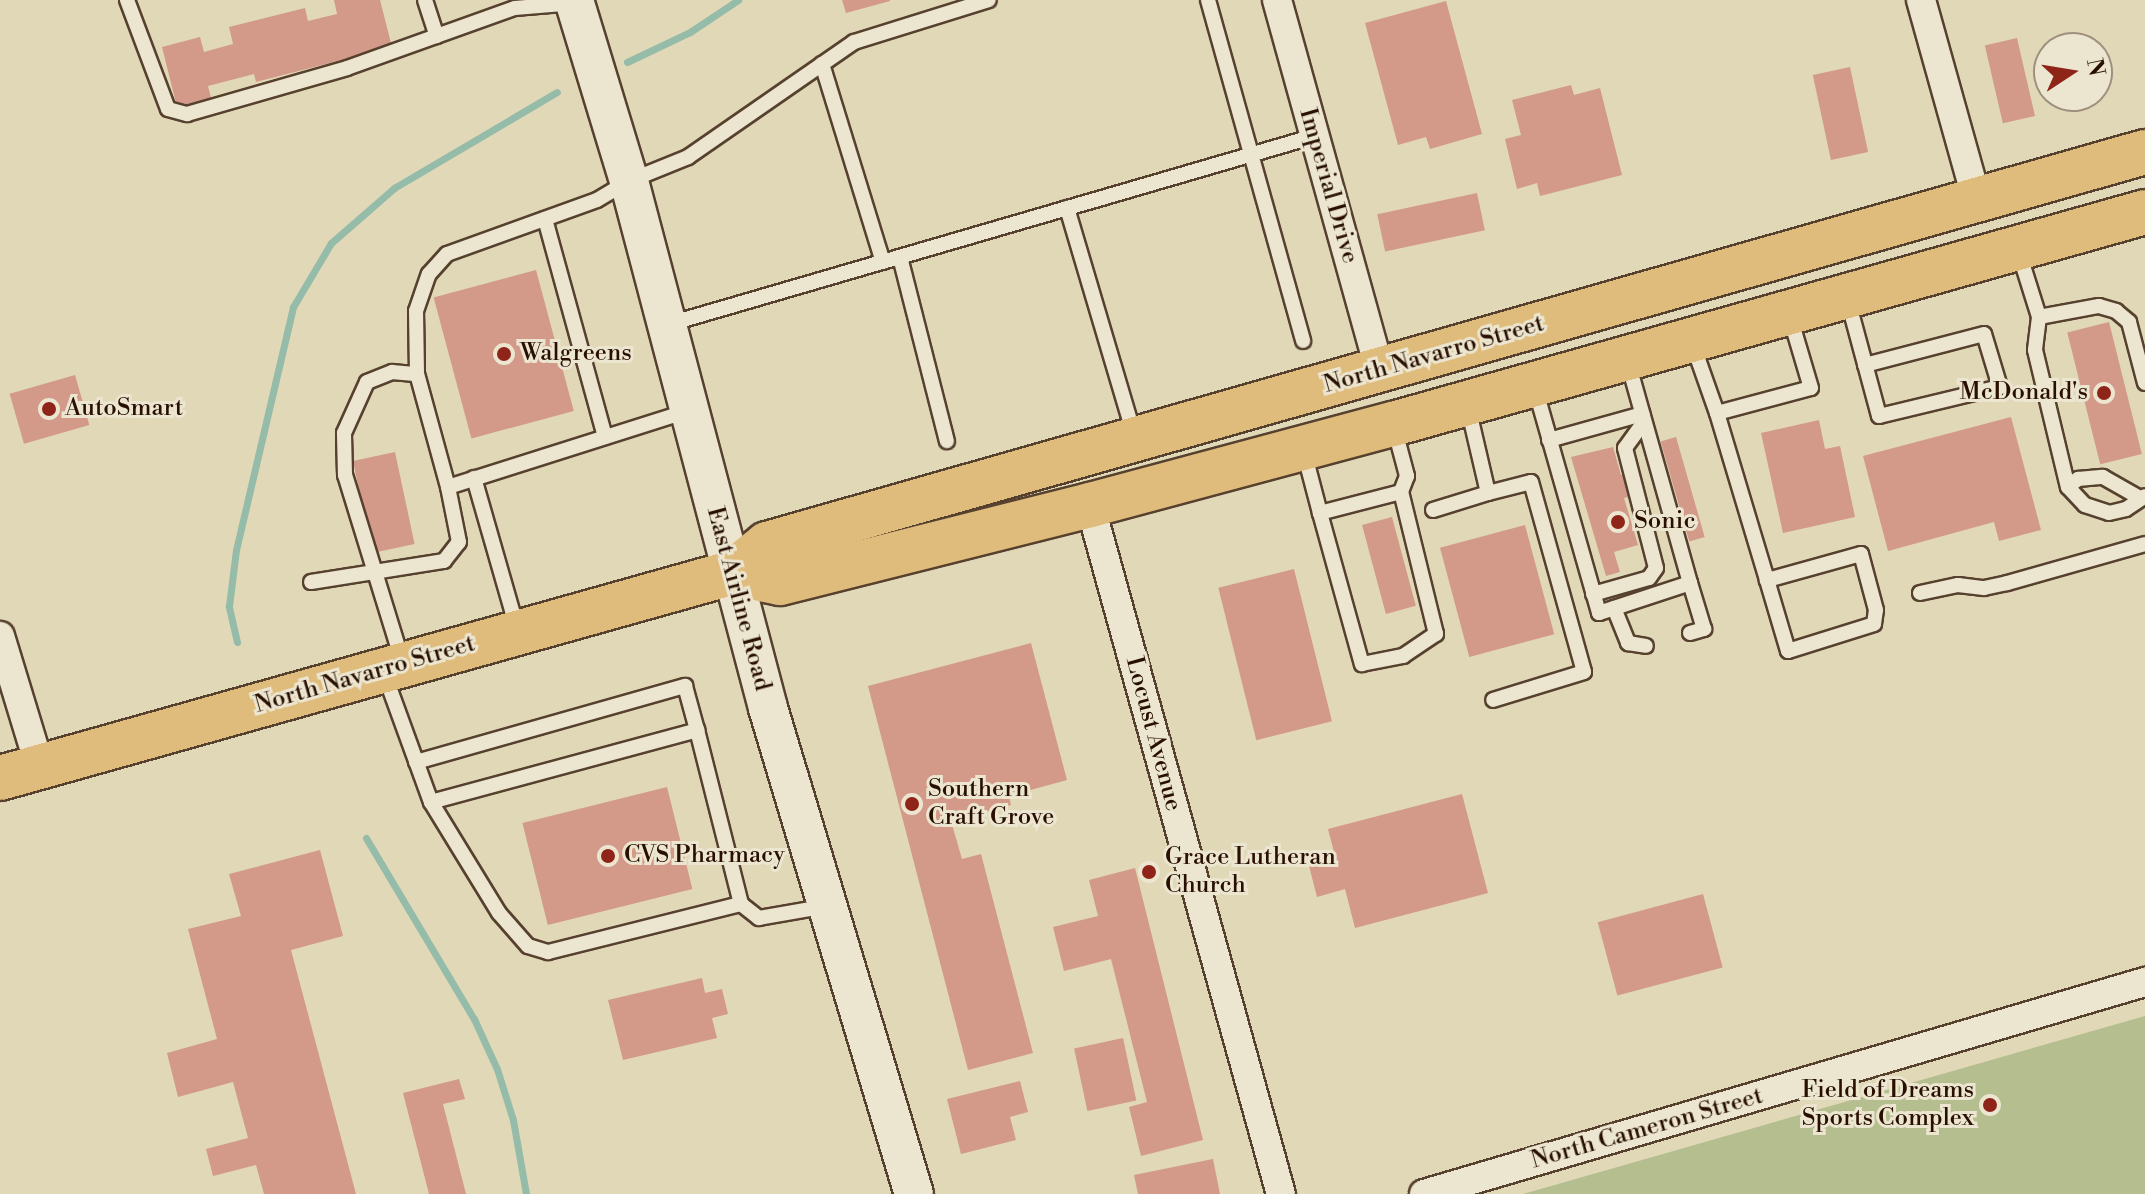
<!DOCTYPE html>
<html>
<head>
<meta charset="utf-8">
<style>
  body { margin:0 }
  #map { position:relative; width:2145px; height:1194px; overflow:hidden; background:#e1d8b8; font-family:"Libre Bodoni",serif }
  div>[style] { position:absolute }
  .green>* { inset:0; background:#b4be8e }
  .stream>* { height:7px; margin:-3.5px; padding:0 3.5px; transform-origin:3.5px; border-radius:3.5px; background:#95bba9 }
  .building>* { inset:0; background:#d39989; transform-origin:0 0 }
  .roads { filter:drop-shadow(2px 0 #56412e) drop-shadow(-2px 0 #56412e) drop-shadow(0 2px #56412e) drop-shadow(0 -2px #56412e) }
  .service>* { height:14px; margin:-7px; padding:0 7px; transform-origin:7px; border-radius:7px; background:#ece6d1 }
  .minor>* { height:28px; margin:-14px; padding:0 14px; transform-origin:14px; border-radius:14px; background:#ece6d1 }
  .secondary>* { height:38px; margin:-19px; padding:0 19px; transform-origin:19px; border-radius:19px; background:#ece6d1 }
  .primary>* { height:44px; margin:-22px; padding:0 22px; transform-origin:22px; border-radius:22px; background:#e0bc7c }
  .dots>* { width:22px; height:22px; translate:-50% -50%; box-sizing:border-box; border:4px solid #ece6d1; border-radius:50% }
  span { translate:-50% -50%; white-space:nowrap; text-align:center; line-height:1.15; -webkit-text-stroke:6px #ece6d1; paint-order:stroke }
  .street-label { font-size:24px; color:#280f00 }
  .poi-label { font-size:24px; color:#280f00 }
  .left { translate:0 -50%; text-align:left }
  .right { translate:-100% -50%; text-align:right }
  .north { position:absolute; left:2033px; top:32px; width:80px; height:80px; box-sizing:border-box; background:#ece6d1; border:2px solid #9e907d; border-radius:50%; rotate:78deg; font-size:22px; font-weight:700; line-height:32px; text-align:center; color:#280f00 }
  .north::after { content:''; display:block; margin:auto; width:28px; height:36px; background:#8f2418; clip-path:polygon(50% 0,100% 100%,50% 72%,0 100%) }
</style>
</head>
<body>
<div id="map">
  <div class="green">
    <div style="clip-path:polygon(2145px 1016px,2145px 1194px,1523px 1194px)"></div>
  </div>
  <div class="stream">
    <div style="left:627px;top:62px;width:70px;rotate:-25.5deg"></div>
    <div style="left:690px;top:32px;width:58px;rotate:-33.7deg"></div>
    <div style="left:237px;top:642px;width:37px;rotate:-103deg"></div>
    <div style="left:229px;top:606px;width:56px;rotate:-82.9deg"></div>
    <div style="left:236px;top:550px;width:250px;rotate:-76.8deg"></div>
    <div style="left:293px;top:307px;width:74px;rotate:-59.3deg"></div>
    <div style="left:331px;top:243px;width:84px;rotate:-41.1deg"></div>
    <div style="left:394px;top:188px;width:189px;rotate:-30.5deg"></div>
    <div style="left:366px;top:838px;width:211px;rotate:59.2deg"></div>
    <div style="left:474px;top:1019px;width:55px;rotate:65.3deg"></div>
    <div style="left:497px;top:1069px;width:53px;rotate:72.6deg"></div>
    <div style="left:513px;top:1120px;width:75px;rotate:80deg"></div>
  </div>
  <div class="building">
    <div style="clip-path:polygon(334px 0,380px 0,392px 47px,256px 82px,254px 74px,208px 86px,211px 98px,177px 107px,162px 47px,200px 37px,204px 52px,233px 44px,229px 27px,305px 8px,308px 21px,337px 14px)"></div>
    <div style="clip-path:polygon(842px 0,890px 0,890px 1px,846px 13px)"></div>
    <div style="clip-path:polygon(1446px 1px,1482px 134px,1430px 149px,1426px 137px,1398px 145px,1365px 23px)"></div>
    <div style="left:2017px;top:38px;width:80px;height:33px;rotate:77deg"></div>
    <div style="left:1850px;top:67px;width:87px;height:38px;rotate:78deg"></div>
    <div style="clip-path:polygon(1571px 85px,1574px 95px,1600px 88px,1622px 175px,1540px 196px,1537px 183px,1517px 189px,1505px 139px,1521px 135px,1512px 100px)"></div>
    <div style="left:1477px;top:193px;width:38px;height:102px;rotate:78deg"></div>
    <div style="left:536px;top:270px;width:146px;height:106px;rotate:75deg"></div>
    <div style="left:2109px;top:322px;width:136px;height:43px;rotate:76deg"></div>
    <div style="left:75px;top:375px;width:52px;height:68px;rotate:74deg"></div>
    <div style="clip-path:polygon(2011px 417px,2041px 530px,1999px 541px,1994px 522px,1888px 551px,1863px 456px)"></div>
    <div style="clip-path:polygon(1819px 420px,1825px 449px,1840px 446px,1855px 517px,1783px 533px,1761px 433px)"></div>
    <div style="left:1676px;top:437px;width:104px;height:16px;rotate:74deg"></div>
    <div style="clip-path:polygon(1613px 447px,1621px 475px,1627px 473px,1634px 496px,1624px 498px,1638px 545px,1614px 552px,1620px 572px,1606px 576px,1571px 457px)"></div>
    <div style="left:395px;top:452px;width:94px;height:43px;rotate:78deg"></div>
    <div style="left:1392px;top:517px;width:92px;height:31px;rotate:75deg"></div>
    <div style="left:1525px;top:525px;width:113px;height:88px;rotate:75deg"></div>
    <div style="left:1294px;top:569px;width:157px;height:78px;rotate:76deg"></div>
    <div style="clip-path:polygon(1031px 643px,1067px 780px,1009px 796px,1011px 805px,951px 821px,962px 859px,981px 854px,1033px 1053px,968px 1070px,868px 686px)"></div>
    <div style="left:667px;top:787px;width:105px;height:149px;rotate:76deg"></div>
    <div style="clip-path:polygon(1462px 794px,1488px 893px,1355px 928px,1345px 889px,1317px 897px,1307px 858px,1334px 852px,1328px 829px)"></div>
    <div style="clip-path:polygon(320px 850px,343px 936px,291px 950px,356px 1194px,264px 1194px,256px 1165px,213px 1176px,206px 1149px,248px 1138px,233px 1082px,178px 1097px,167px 1053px,217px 1039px,188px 929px,241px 916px,229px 874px)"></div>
    <div style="clip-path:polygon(1135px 868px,1203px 1140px,1141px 1156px,1129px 1107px,1147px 1102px,1111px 959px,1064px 971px,1053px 927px,1098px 916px,1089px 880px)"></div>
    <div style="left:1703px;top:894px;width:76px;height:109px;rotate:75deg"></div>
    <div style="clip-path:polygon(702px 978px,705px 993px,722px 989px,728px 1014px,712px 1018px,717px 1038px,623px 1060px,608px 1000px)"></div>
    <div style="left:1123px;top:1038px;width:64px;height:50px;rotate:78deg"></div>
    <div style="clip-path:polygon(459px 1079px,465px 1099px,443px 1104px,466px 1194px,429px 1194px,403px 1093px)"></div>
    <div style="clip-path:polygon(1020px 1081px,1028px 1112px,1010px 1117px,1016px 1140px,961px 1154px,947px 1099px)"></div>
    <div style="clip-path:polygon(1213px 1159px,1220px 1194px,1138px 1194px,1134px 1175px)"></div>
  </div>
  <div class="roads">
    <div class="service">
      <div style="left:127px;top:0;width:116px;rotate:69.4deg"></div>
      <div style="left:168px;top:109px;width:20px;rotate:15deg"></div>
      <div style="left:187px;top:114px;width:166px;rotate:-16deg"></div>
      <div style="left:347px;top:68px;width:178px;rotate:-19.7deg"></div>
      <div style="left:515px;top:8px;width:60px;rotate:-4.8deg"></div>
      <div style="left:425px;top:0;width:38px;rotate:72deg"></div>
      <div style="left:1208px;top:0;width:354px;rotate:74.4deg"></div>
      <div style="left:822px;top:64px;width:207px;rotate:72.9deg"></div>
      <div style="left:1067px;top:208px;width:236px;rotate:73.5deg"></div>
      <div style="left:545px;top:219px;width:226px;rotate:74.6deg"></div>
      <div style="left:2019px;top:253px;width:67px;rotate:72.6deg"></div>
      <div style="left:2039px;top:317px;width:33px;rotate:97deg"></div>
      <div style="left:2035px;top:350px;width:141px;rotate:76.5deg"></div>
      <div style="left:2068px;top:487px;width:25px;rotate:47deg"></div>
      <div style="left:2085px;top:505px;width:25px;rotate:18deg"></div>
      <div style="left:2109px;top:513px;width:17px;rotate:-13deg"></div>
      <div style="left:2126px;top:509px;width:23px;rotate:-34deg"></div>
      <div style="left:900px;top:257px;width:190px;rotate:75.7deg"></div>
      <div style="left:1848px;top:301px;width:119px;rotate:74.9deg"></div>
      <div style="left:1879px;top:416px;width:124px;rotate:-13.5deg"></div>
      <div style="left:2000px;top:387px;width:55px;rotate:-106.8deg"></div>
      <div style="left:1984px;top:334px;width:123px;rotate:165.4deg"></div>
      <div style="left:2039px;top:317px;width:61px;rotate:-10.4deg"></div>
      <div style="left:2099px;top:306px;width:18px;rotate:16deg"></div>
      <div style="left:2116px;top:311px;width:17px;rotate:40deg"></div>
      <div style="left:2129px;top:322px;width:63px;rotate:75.3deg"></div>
      <div style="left:669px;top:324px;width:673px;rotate:-16.23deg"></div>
      <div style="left:1693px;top:345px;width:72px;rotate:70.6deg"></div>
      <div style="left:1717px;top:413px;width:97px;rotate:-14.9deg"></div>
      <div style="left:1811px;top:388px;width:74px;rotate:-106.5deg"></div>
      <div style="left:1535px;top:388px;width:234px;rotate:74.1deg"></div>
      <div style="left:1599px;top:613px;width:96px;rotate:-18.2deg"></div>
      <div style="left:1690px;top:583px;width:230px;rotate:-105.7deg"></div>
      <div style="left:1717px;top:413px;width:174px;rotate:73.3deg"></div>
      <div style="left:1767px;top:580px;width:74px;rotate:73.5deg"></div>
      <div style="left:1788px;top:651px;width:90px;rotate:-17.4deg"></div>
      <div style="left:1874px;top:624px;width:14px;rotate:-82deg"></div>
      <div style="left:1876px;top:610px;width:58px;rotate:-105deg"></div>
      <div style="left:1861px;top:554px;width:98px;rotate:164.5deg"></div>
      <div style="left:1394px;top:427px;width:51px;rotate:75.1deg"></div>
      <div style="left:1407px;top:476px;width:17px;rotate:111deg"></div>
      <div style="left:1549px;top:440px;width:97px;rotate:-15.6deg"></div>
      <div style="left:1304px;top:452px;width:63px;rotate:75.3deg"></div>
      <div style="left:1320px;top:513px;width:157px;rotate:74.5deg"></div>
      <div style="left:1362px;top:664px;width:42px;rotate:-11deg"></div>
      <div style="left:1403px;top:656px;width:40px;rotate:-34deg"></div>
      <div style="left:1436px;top:634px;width:146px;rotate:-103.8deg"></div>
      <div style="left:1401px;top:492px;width:84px;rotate:165.5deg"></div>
      <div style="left:474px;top:478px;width:156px;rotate:74deg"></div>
      <div style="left:448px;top:487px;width:117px;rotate:-105.3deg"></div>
      <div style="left:417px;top:374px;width:63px;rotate:-90.9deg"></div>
      <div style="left:416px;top:311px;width:39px;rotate:-71deg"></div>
      <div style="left:429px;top:274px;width:27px;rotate:-48deg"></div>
      <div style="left:447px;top:254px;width:159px;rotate:-19.8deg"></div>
      <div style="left:597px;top:200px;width:37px;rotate:-31deg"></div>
      <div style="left:629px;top:181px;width:64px;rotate:-22.1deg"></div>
      <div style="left:688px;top:157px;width:202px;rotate:-34.7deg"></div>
      <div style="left:854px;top:42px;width:141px;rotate:-17.3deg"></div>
      <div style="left:2068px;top:487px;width:13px;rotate:-39deg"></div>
      <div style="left:2078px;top:479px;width:25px;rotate:-5deg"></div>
      <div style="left:2103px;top:477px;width:43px;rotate:29.6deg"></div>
      <div style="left:1488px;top:493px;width:44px;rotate:-14.3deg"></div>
      <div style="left:1531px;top:482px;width:197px;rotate:74.4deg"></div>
      <div style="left:1584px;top:672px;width:95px;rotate:162.9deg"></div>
      <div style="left:1433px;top:510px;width:58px;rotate:-17.2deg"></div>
      <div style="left:1488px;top:493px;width:88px;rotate:-103.1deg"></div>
      <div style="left:311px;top:582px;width:135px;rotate:-9deg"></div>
      <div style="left:444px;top:561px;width:24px;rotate:-52deg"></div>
      <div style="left:459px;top:542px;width:56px;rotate:-101.3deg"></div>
      <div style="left:448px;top:487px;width:252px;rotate:-17.6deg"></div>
      <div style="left:1920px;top:593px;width:39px;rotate:-12deg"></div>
      <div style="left:1958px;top:585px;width:26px;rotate:7deg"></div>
      <div style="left:1984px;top:588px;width:24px;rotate:-12deg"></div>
      <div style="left:2007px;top:583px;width:143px;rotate:-15.8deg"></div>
      <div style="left:1593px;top:594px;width:58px;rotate:-15.9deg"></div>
      <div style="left:1649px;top:578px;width:12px;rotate:-55deg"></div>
      <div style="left:1656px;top:568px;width:124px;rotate:-104.5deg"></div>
      <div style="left:1625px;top:448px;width:32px;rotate:-54deg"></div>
      <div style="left:1614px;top:608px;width:38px;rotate:68deg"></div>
      <div style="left:1628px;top:643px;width:18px;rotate:9deg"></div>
      <div style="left:1690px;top:633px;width:15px;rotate:-16deg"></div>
      <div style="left:1704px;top:629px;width:48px;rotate:-106.9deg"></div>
      <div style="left:402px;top:660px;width:194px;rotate:-107.1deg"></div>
      <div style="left:345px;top:475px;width:42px;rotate:-91.4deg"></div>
      <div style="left:344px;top:433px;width:56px;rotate:-65.7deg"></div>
      <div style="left:367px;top:382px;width:27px;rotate:-22deg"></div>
      <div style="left:392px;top:372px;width:25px;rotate:5deg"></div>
      <div style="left:384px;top:673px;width:137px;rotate:70deg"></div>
      <div style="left:431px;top:802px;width:276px;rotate:-15.1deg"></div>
      <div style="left:697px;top:730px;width:179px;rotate:75.8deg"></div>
      <div style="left:741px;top:904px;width:23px;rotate:38deg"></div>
      <div style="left:759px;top:918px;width:69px;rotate:-10deg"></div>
      <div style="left:416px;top:762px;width:280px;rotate:-15.8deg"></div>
      <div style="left:685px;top:686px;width:46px;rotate:74.7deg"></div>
      <div style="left:431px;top:802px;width:130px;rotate:58.5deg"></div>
      <div style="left:499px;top:913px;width:44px;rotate:48.7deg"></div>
      <div style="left:528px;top:946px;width:21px;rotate:17deg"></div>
      <div style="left:548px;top:952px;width:199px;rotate:-14deg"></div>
    </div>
    <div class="minor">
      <div style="left:1277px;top:0;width:385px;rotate:74.5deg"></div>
      <div style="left:1921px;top:0;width:208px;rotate:74.4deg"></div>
      <div style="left:1090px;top:505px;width:715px;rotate:74.51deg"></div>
      <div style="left:0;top:636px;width:138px;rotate:73.1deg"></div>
      <div style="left:1424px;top:1194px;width:752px;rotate:-16.39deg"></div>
    </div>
    <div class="secondary">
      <div style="left:574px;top:0;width:189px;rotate:73.1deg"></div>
      <div style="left:629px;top:181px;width:545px;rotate:75.22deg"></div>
      <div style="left:768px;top:708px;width:507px;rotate:73.28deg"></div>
    </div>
    <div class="primary">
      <div style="left:731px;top:573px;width:50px;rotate:11.5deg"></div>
      <div style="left:780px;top:583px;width:320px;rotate:-14.1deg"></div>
      <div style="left:1090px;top:505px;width:314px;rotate:-15deg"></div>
      <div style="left:1393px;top:424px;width:781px;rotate:-15.74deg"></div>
      <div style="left:0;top:778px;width:759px;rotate:-15.67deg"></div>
      <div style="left:731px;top:573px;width:46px;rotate:-38.9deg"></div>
      <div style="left:767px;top:544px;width:1433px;rotate:-15.88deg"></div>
    </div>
  </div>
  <div class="dots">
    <div style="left:504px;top:354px;background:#8f2418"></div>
    <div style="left:2104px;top:393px;background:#8f2418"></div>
    <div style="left:49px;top:409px;background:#8f2418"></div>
    <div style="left:1618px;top:522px;background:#8f2418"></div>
    <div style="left:912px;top:804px;background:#8f2418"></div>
    <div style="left:608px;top:856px;background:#8f2418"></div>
    <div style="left:1149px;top:872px;background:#8f2418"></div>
    <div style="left:1990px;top:1105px;background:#8f2418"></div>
  </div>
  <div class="street-label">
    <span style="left:1328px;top:186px;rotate:74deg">Imperial Drive</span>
    <span style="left:1434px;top:355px;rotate:-16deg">North Navarro Street</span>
    <span style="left:738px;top:599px;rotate:75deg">East Airline Road</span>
    <span style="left:365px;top:675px;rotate:-16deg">North Navarro Street</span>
    <span style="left:1153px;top:734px;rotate:75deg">Locust Avenue</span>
    <span style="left:1647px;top:1129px;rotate:-16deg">North Cameron Street</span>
  </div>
  <div class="poi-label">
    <span class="left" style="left:520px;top:354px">Walgreens</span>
    <span class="right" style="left:2088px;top:393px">McDonald's</span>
    <span class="left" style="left:65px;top:409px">AutoSmart</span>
    <span class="left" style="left:1634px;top:522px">Sonic</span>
    <span class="left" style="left:928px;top:804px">Southern<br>Craft Grove</span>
    <span class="left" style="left:624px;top:856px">CVS Pharmacy</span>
    <span class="left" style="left:1165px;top:872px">Grace Lutheran<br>Church</span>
    <span class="right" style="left:1974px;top:1105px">Field of Dreams<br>Sports Complex</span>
  </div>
  <div class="north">N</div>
</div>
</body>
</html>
